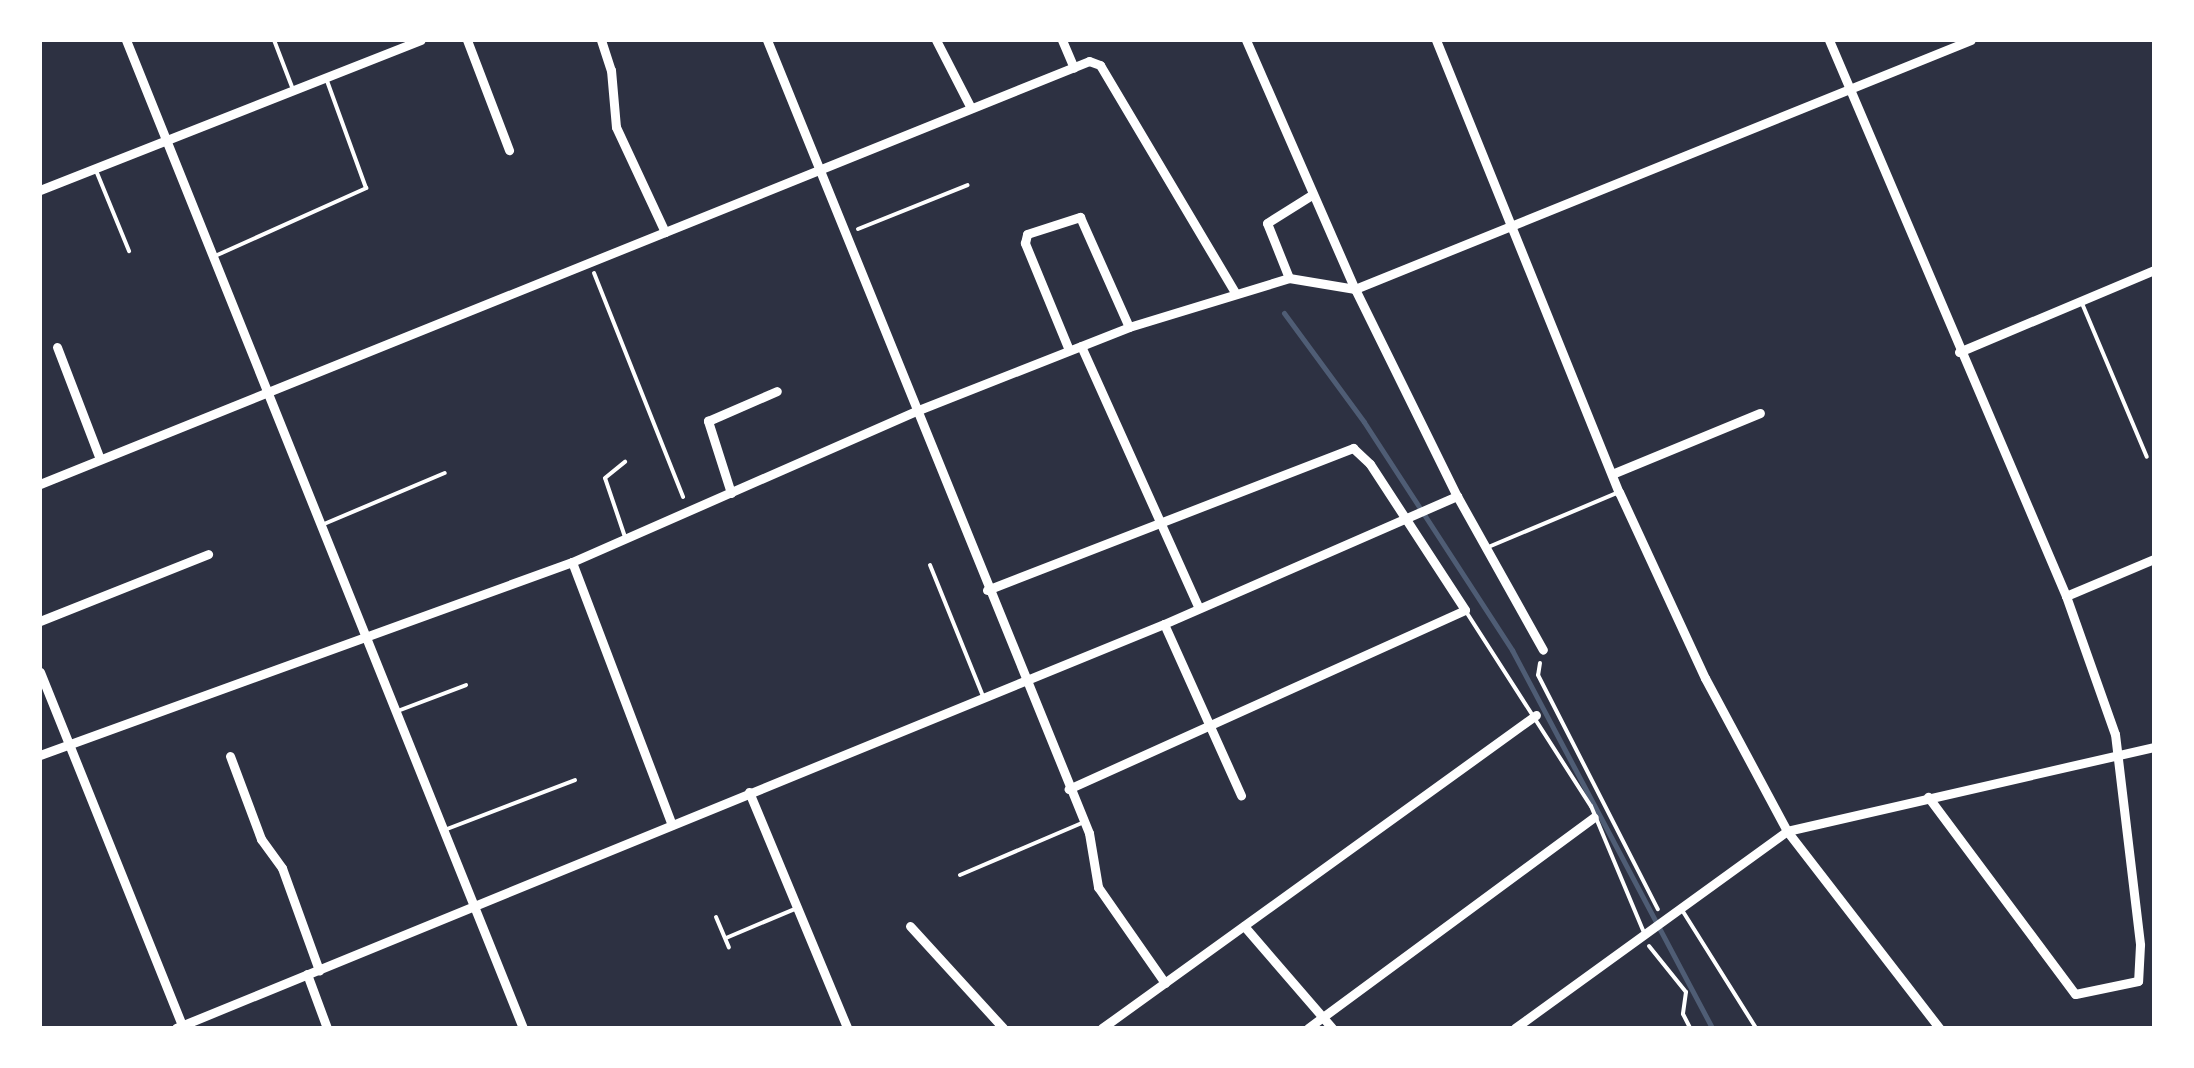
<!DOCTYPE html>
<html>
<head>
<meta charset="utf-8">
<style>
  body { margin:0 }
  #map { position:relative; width:2194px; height:1068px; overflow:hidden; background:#2d3142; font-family:Lora,serif }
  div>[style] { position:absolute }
  .stream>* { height:5px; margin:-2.5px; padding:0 2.5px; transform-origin:2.5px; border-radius:2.5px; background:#4f5d75 }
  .path>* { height:4px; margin:-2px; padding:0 2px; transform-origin:2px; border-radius:2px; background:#fff }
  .service>* { height:4px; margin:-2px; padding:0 2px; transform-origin:2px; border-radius:2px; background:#fff }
  .minor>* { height:9px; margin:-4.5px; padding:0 4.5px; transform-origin:4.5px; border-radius:4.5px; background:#fff }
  span { translate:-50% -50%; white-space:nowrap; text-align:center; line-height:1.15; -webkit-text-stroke:10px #fff; paint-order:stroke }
  .frame { position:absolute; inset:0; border:42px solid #fff; pointer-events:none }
</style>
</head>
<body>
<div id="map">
  <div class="stream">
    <div style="left:1284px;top:313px;width:135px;rotate:53.7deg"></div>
    <div style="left:1364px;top:422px;width:272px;rotate:57deg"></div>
    <div style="left:1512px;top:650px;width:428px;rotate:62.1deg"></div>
  </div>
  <div class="path">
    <div style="left:858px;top:229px;width:118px;rotate:-21.8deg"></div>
    <div style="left:594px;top:273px;width:241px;rotate:68.3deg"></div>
    <div style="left:1540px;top:663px;width:12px;rotate:99deg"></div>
    <div style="left:1538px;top:675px;width:263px;rotate:62.9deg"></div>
    <div style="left:1649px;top:946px;width:59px;rotate:51.2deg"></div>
    <div style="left:1686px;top:992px;width:22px;rotate:98deg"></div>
    <div style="left:1683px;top:1014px;width:16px;rotate:63deg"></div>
  </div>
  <div class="service">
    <div style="left:274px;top:40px;width:50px;rotate:69deg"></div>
    <div style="left:95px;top:168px;width:90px;rotate:67.7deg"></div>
    <div style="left:215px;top:256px;width:166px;rotate:-24.2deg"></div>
    <div style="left:366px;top:188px;width:117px;rotate:-110deg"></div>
    <div style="left:2081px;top:301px;width:169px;rotate:67.1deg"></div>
    <div style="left:324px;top:524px;width:131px;rotate:-22.9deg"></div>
    <div style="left:625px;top:537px;width:62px;rotate:-108.7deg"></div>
    <div style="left:605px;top:478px;width:26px;rotate:-39deg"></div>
    <div style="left:1486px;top:548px;width:144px;rotate:-22.8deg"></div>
    <div style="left:930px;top:565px;width:141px;rotate:68deg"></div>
    <div style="left:1465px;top:610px;width:233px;rotate:57.3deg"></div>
    <div style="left:1591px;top:806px;width:138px;rotate:67.3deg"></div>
    <div style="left:395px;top:712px;width:76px;rotate:-20.8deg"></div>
    <div style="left:447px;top:829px;width:137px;rotate:-20.9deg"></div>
    <div style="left:960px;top:875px;width:135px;rotate:-23.1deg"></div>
    <div style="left:1682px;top:910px;width:139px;rotate:57.9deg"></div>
    <div style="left:716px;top:917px;width:33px;rotate:67deg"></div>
    <div style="left:726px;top:938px;width:77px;rotate:-22.9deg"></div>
  </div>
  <div class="minor">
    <div style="left:126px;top:40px;width:1065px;rotate:68.11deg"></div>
    <div style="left:467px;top:40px;width:118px;rotate:69.1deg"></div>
    <div style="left:601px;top:40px;width:32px;rotate:72deg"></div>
    <div style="left:611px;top:70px;width:57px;rotate:85deg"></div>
    <div style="left:616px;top:127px;width:116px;rotate:65deg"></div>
    <div style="left:767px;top:40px;width:856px;rotate:67.9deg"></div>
    <div style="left:1089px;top:833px;width:55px;rotate:80.5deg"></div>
    <div style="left:1098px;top:887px;width:117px;rotate:55.1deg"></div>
    <div style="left:936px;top:40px;width:76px;rotate:62.8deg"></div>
    <div style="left:1062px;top:40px;width:30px;rotate:67deg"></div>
    <div style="left:1246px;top:40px;width:272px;rotate:66.4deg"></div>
    <div style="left:1355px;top:289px;width:231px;rotate:63.8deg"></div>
    <div style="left:1457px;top:496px;width:176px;rotate:60.8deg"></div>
    <div style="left:1436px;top:40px;width:488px;rotate:68deg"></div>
    <div style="left:1619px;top:492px;width:205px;rotate:65.2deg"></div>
    <div style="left:1705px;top:678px;width:174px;rotate:61.8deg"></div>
    <div style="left:1787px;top:831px;width:249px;rotate:52.3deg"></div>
    <div style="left:1829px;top:40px;width:604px;rotate:66.91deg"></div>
    <div style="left:2066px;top:596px;width:146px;rotate:70.5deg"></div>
    <div style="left:2115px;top:734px;width:212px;rotate:83.2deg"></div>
    <div style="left:2140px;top:945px;width:36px;rotate:93deg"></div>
    <div style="left:2138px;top:981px;width:64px;rotate:168.3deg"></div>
    <div style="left:2075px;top:994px;width:246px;rotate:-126.7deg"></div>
    <div style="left:40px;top:190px;width:409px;rotate:-21.5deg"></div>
    <div style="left:1289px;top:278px;width:67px;rotate:9.5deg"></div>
    <div style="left:1355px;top:289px;width:664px;rotate:-22.01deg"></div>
    <div style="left:1289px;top:278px;width:59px;rotate:-111.8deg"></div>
    <div style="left:1267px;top:223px;width:51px;rotate:-32.1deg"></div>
    <div style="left:1081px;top:346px;width:287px;rotate:65.8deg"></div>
    <div style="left:57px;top:347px;width:120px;rotate:69deg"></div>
    <div style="left:1069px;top:350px;width:116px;rotate:-112.4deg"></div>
    <div style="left:1025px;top:243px;width:9px;rotate:-77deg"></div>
    <div style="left:1027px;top:234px;width:56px;rotate:-17.8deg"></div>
    <div style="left:1080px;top:217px;width:120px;rotate:66deg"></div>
    <div style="left:1959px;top:352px;width:212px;rotate:-22.8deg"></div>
    <div style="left:1612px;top:474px;width:160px;rotate:-22.4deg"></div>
    <div style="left:40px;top:484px;width:1131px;rotate:-21.96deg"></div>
    <div style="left:1089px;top:61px;width:12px;rotate:20deg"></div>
    <div style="left:1100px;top:65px;width:266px;rotate:59.3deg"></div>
    <div style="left:731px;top:493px;width:76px;rotate:-107.7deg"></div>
    <div style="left:708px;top:421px;width:75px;rotate:-23.5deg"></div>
    <div style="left:572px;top:562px;width:281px;rotate:69.2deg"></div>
    <div style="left:987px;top:590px;width:393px;rotate:-21.2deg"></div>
    <div style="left:1353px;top:448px;width:23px;rotate:43deg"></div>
    <div style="left:1370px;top:464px;width:174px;rotate:56.9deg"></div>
    <div style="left:1465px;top:610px;width:435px;rotate:155.7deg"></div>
    <div style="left:2066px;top:596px;width:95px;rotate:-22.8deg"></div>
    <div style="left:40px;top:621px;width:181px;rotate:-21.7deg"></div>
    <div style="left:1164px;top:624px;width:188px;rotate:65.8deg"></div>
    <div style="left:40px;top:672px;width:383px;rotate:68.1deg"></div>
    <div style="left:40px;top:755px;width:566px;rotate:-19.94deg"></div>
    <div style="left:572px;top:562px;width:376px;rotate:-23.7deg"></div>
    <div style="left:916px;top:411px;width:229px;rotate:-21.5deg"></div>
    <div style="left:1129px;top:327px;width:167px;rotate:-17deg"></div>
    <div style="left:230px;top:756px;width:89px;rotate:69.5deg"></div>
    <div style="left:261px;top:839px;width:36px;rotate:54deg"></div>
    <div style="left:282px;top:868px;width:109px;rotate:70.1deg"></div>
    <div style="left:749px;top:792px;width:256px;rotate:67.4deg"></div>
    <div style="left:910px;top:926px;width:138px;rotate:47.6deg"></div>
    <div style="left:1244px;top:926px;width:135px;rotate:49.2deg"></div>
    <div style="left:307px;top:974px;width:58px;rotate:69.7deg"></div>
    <div style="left:176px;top:1028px;width:1067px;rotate:-22.24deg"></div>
    <div style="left:1164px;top:624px;width:320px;rotate:-23.6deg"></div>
    <div style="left:1102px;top:1028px;width:535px;rotate:-35.8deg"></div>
    <div style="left:1308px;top:1028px;width:355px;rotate:-36.4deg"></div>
    <div style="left:1515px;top:1028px;width:336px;rotate:-35.9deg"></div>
    <div style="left:1787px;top:831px;width:376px;rotate:-12.9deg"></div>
  </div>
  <div class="frame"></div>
</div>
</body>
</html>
